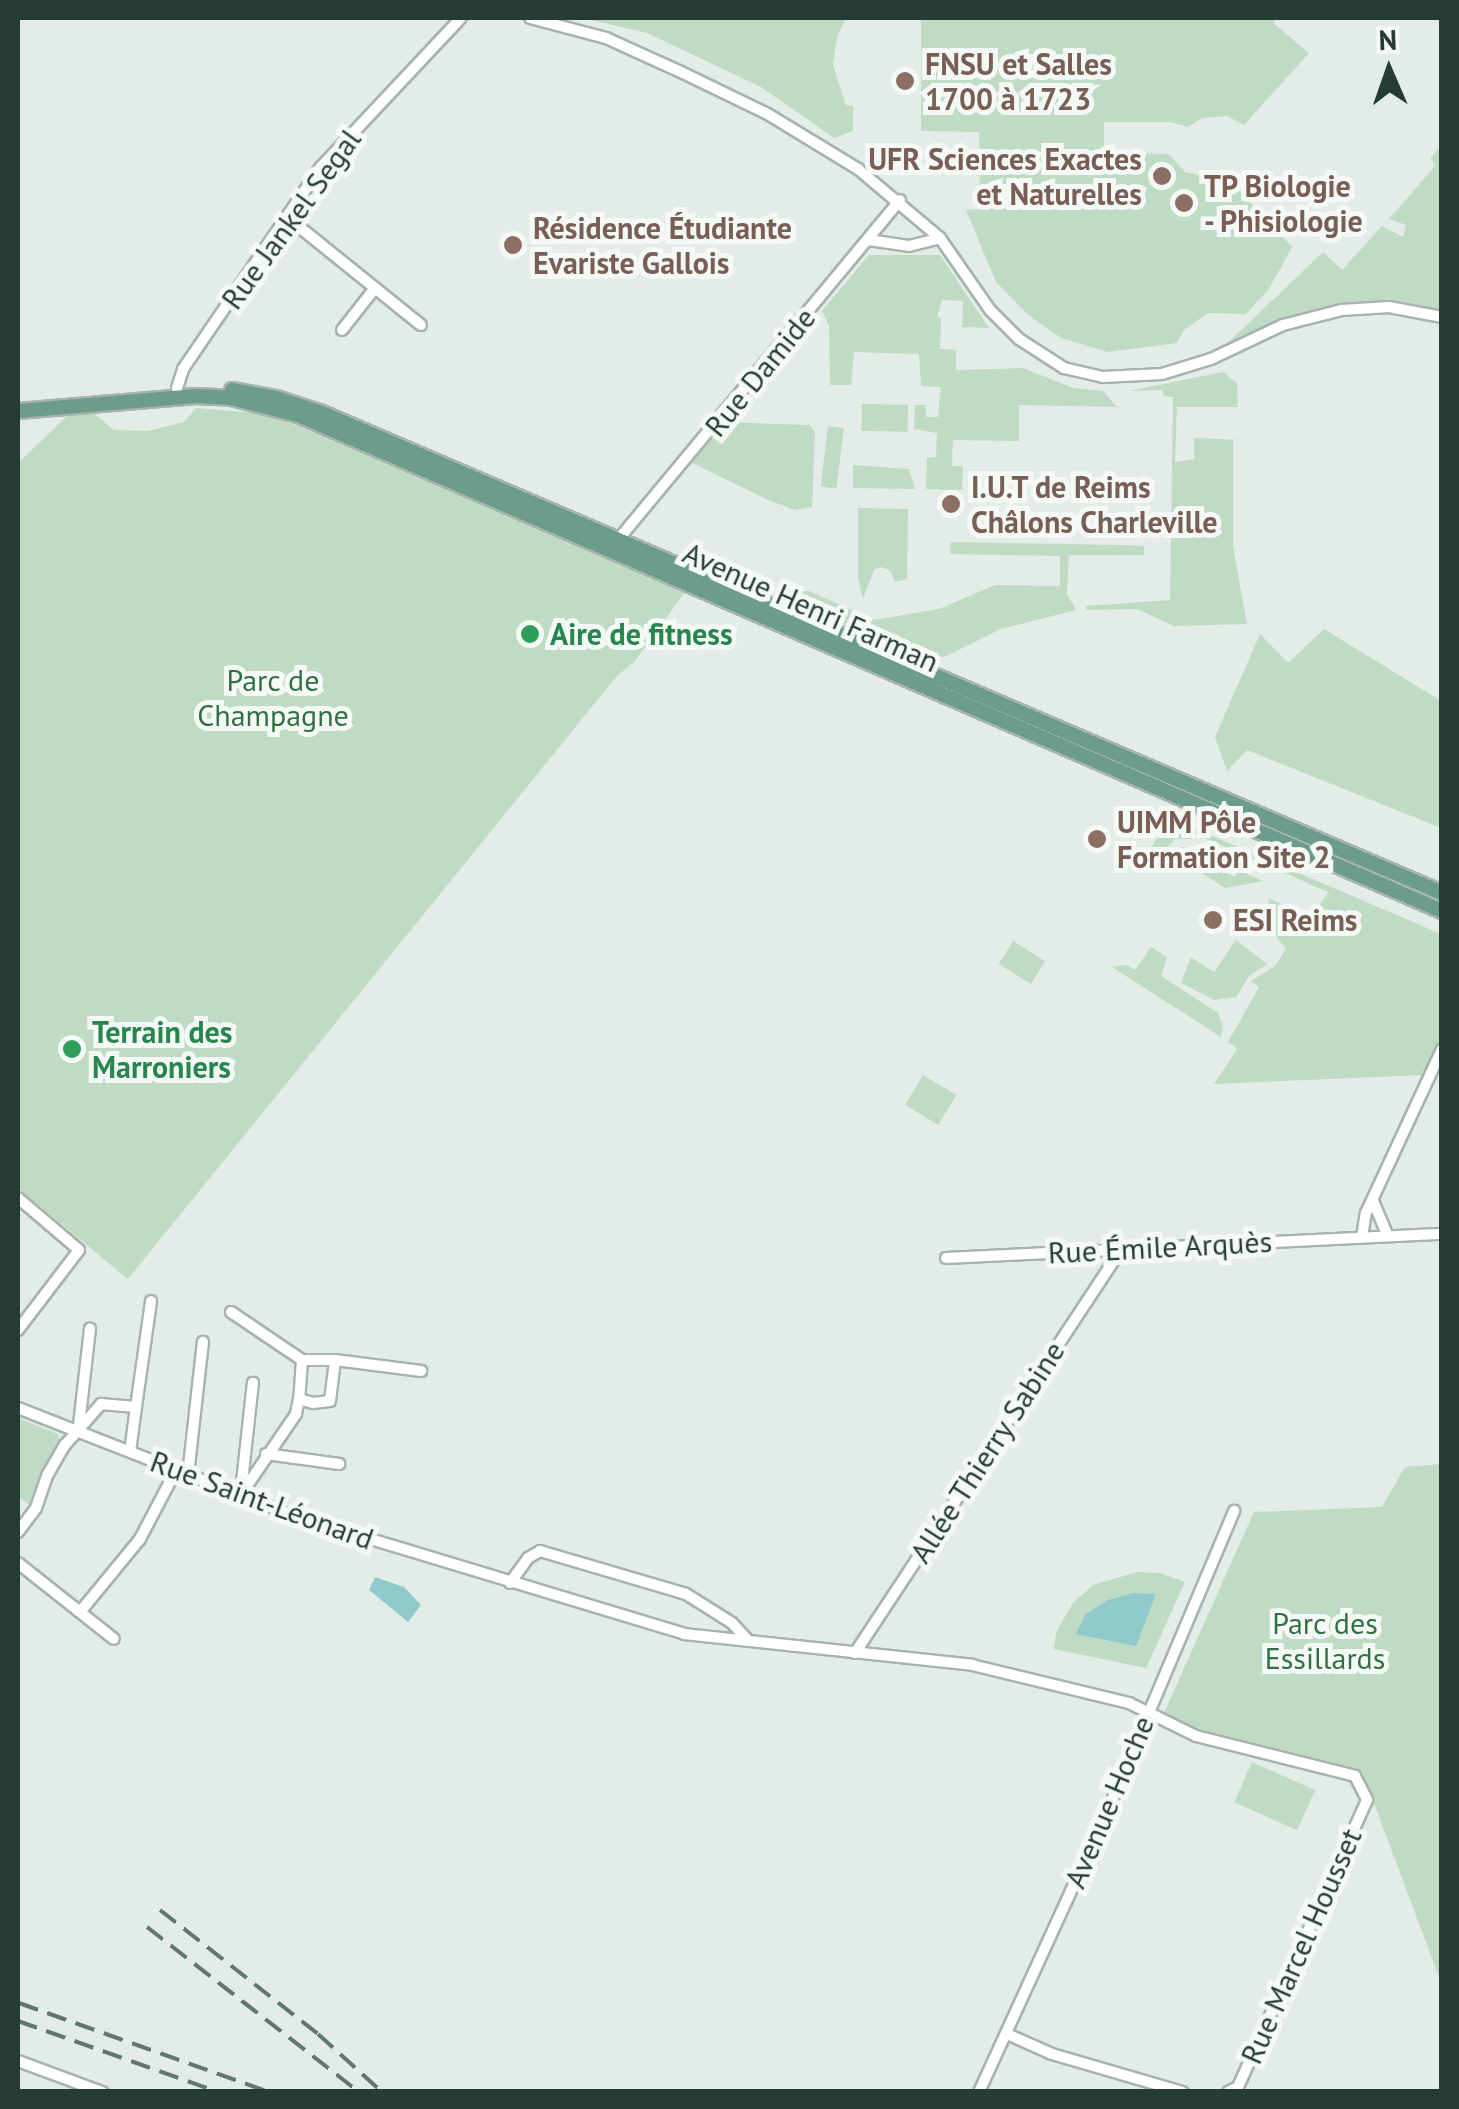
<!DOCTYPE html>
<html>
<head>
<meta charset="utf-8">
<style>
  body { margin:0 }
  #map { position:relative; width:1459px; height:2109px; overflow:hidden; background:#e4ece7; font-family:"PT Sans",sans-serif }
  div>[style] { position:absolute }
  .green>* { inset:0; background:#bfdbc3; transform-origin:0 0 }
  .water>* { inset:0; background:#91cacc }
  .roads { filter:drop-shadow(2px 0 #a7b4ad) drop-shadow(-2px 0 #a7b4ad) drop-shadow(0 2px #a7b4ad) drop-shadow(0 -2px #a7b4ad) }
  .minor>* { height:10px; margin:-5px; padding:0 5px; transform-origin:5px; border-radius:5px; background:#fff }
  .major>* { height:14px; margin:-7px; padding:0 7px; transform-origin:7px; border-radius:7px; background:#6c9d8b }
  .rail>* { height:4px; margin-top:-2px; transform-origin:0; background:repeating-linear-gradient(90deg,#5f776e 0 20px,transparent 0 30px) }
  .dots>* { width:28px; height:28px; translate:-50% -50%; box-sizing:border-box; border:5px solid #f4f9f6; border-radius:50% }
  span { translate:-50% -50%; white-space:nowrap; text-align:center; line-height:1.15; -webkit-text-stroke:10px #f4f9f6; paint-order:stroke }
  .education-label { font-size:30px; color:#785e54; font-weight:700 }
  .left { translate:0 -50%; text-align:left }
  .right { translate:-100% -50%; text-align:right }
  .street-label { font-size:30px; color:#253c33 }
  .leisure-label { font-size:30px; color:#27864d; font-weight:700 }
  .park-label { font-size:30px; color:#326f43 }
  .frame { position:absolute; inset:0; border:20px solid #253c33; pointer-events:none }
  .north { position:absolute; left:1339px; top:20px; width:100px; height:100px; -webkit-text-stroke:8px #f4f9f6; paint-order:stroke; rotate:358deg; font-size:28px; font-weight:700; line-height:40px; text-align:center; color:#253c33 }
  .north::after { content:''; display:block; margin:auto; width:35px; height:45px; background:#253c33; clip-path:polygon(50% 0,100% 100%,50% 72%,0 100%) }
</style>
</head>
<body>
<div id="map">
  <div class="green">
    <div style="clip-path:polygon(582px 18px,846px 18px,837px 37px,833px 65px,846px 105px,853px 106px,853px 131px,834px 138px,761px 87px,647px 33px)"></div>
    <div style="clip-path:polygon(921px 18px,1277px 18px,1273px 23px,1309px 53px,1244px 125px,1227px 116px,1202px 118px,1188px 127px,1170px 122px,1104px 122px,1104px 152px,1169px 154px,1185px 172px,1206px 177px,1221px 174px,1228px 179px,1292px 247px,1269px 289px,1246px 314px,1208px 313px,1184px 330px,1177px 343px,1108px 352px,1061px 338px,1027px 314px,996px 282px,966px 210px,980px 209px,979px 132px,921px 131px)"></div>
    <div style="clip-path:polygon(1441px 146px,1441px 317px,1389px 307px,1299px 320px,1211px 359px,1323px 252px,1342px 270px,1382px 226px,1403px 237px,1406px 225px,1389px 219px,1436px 165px,1430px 158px)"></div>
    <div style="clip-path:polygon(869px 255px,940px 255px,989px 328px,962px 327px,963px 301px,942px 300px,937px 317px,941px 318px,940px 349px,956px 350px,956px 370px,1023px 368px,1073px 388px,1103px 391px,1117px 407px,1019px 405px,1019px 441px,953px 440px,952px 466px,963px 466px,962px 490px,926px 489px,927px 458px,936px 457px,937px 433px,914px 429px,915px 405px,926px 405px,926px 417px,938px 417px,941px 387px,921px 386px,919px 354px,854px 352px,851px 385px,830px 385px,829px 326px,822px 311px)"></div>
    <div style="clip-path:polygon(1223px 372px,1237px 383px,1238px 407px,1177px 407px,1175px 462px,1194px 459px,1194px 438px,1242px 440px,1233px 440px,1233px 546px,1247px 624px,1174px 626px,1137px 609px,1086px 610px,1086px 606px,1170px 600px,1173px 397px,1164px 396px,1162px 390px,1129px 391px)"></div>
    <div style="left:862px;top:404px;width:46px;height:27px;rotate:1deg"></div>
    <div style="clip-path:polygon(196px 408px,257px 413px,296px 425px,685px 592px,635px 661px,616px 677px,128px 1279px,18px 1188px,18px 463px,67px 416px,93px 413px,114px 430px,148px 431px,184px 422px)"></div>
    <div style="clip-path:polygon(720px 422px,810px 425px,815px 433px,812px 507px,795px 510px,768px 500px,686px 460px,706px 438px,717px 439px)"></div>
    <div style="left:828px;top:426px;width:16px;height:61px;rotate:7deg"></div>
    <div style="clip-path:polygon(853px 465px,909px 469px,915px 489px,853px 488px)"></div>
    <div style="clip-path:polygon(858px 508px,908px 509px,907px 579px,895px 582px,890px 570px,880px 567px,874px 570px,863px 599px,858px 577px)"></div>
    <div style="clip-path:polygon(951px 542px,1124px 545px,1144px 546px,1144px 555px,1069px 555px,1067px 594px,1076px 610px,1001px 629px,944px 657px,917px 656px,805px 611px,798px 603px,798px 591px,809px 591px,874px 620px,939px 609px,995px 585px,1060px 586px,1060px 556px,950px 554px)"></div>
    <div style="clip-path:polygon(1324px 629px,1441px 701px,1441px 828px,1247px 750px,1227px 771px,1215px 737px,1260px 634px,1288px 663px)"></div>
    <div style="clip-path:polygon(1182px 823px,1441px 934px,1441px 1038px,1425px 1075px,1214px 1084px,1237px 1049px,1228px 1042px,1259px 987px,1251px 981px,1275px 966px,1286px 949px,1272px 931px,1246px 918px,1271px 912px,1268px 898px,1304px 914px,1307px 910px,1315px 913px,1328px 892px,1196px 834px,1192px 839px,1175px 839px,1155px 863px,1143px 860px,1165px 826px)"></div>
    <div style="clip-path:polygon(1182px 847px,1187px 848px,1185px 855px,1235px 877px,1238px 870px,1263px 881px,1225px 888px,1174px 855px)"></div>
    <div style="clip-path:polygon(1236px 940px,1267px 964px,1249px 976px,1236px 997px,1214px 1000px,1181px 983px,1191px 957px,1214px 972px)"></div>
    <div style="left:1013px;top:941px;width:38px;height:27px;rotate:32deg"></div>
    <div style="clip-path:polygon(1151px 947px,1167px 957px,1161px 976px,1218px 1013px,1223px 1026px,1221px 1037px,1112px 967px,1127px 965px,1135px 970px)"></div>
    <div style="left:923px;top:1075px;width:39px;height:35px;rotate:31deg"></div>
    <div style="clip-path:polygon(18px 1418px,58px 1434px,59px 1443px,40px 1473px,29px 1505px,18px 1496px)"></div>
    <div style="clip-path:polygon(1441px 1464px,1442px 1464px,1441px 1982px,1362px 1771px,1199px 1730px,1164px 1713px,1254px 1512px,1382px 1507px,1405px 1467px)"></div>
    <div style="clip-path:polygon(1137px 1572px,1160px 1573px,1185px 1582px,1146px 1668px,1054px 1649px,1056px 1633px,1072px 1604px,1093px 1585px)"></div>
    <div style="left:1252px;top:1762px;width:69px;height:44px;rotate:24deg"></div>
  </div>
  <div class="water">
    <div style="clip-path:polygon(375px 1577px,404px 1587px,421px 1605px,408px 1622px,369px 1590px)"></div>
    <div style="clip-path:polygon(1133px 1593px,1156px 1594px,1136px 1646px,1076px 1634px,1086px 1614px,1108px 1600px)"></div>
  </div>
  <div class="roads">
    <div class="minor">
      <div style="left:530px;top:18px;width:79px;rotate:14.7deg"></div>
      <div style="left:606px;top:38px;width:82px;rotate:24.4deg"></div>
      <div style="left:681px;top:72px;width:94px;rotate:25.8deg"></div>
      <div style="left:766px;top:113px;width:108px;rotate:31.3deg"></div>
      <div style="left:858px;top:169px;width:107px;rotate:40.1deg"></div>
      <div style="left:940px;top:238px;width:88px;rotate:55.2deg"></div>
      <div style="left:990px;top:310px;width:41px;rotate:45deg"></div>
      <div style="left:1019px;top:339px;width:54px;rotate:32.8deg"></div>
      <div style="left:1064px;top:368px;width:40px;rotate:13deg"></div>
      <div style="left:1103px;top:377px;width:59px;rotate:-2.9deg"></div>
      <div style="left:1162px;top:374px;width:51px;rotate:-17deg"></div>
      <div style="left:1211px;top:359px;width:80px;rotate:-25.3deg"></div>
      <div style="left:1283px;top:325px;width:61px;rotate:-14.3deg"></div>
      <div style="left:1342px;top:310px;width:47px;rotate:-3.7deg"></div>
      <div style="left:1389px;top:307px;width:54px;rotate:10.7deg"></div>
      <div style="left:287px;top:217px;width:172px;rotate:38.9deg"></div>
      <div style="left:868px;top:240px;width:41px;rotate:8.3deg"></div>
      <div style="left:909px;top:246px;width:32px;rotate:-14deg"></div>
      <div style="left:342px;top:330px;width:53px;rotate:-51.8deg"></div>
      <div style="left:177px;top:388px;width:20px;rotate:-72deg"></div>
      <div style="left:183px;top:369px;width:245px;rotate:-55.7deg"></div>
      <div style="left:321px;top:167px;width:204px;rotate:-46.8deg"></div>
      <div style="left:617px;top:541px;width:443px;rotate:-50.3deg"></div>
      <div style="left:18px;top:1198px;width:80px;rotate:40.4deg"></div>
      <div style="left:79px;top:1250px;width:101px;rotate:127.3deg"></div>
      <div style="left:1373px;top:1201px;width:38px;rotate:67deg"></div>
      <div style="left:1362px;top:1237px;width:24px;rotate:-81deg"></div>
      <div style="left:1366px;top:1213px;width:181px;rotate:-65.1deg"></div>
      <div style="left:946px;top:1258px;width:497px;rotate:-2.8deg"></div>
      <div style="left:231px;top:1312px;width:86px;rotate:34.1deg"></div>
      <div style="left:335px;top:1360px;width:87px;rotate:7.3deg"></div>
      <div style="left:136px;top:1407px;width:107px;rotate:-81.9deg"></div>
      <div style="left:18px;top:1408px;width:293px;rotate:21.4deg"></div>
      <div style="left:291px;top:1515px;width:411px;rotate:16.8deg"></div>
      <div style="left:684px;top:1634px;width:290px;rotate:6.1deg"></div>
      <div style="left:972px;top:1665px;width:162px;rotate:13.6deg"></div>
      <div style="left:1129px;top:1703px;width:75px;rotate:26.2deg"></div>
      <div style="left:1196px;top:1736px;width:164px;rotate:14.1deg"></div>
      <div style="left:1355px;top:1776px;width:27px;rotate:63deg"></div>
      <div style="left:1367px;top:1800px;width:315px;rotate:114.2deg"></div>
      <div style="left:1238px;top:2087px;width:11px;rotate:153deg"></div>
      <div style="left:79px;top:1425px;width:97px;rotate:-83.5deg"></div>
      <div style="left:266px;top:1454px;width:74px;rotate:7.8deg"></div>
      <div style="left:188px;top:1475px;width:134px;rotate:-83.6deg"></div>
      <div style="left:241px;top:1491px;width:109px;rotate:-83.7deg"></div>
      <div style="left:240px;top:1496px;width:99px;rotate:-55.7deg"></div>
      <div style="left:296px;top:1414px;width:15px;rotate:-79deg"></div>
      <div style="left:299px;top:1399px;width:15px;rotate:16deg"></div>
      <div style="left:313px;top:1403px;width:17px;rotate:-7deg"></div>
      <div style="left:330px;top:1401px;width:41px;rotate:-83deg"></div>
      <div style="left:335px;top:1360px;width:33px;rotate:180deg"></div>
      <div style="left:302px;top:1360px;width:39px;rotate:94deg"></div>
      <div style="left:18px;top:1532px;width:30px;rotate:-53deg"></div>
      <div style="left:36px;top:1508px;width:36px;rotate:-71deg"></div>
      <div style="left:48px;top:1474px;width:34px;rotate:-60deg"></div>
      <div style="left:65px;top:1445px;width:55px;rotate:-48.7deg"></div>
      <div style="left:101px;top:1404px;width:35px;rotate:5deg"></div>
      <div style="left:136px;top:1407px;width:45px;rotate:97.6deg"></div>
      <div style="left:18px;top:1563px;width:122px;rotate:38.4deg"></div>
      <div style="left:510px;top:1583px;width:31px;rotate:-54deg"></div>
      <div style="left:528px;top:1558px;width:14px;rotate:-30deg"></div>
      <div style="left:540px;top:1551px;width:152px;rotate:16.4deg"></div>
      <div style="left:686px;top:1594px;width:54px;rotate:32.2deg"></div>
      <div style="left:732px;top:1623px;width:23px;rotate:47deg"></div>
      <div style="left:80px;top:1612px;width:94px;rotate:-50.6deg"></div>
      <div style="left:140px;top:1539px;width:78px;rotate:-62.4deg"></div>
      <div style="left:855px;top:1653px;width:469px;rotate:-56.6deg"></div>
      <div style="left:1113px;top:1261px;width:12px;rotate:-85deg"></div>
      <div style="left:1007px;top:2034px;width:49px;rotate:24deg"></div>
      <div style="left:1052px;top:2054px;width:136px;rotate:16.2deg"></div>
      <div style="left:18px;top:2061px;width:90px;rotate:20.3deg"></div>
      <div style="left:979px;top:2092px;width:308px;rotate:-65.4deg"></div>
      <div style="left:1107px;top:1812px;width:327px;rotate:-67.1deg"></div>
    </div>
    <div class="major">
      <div style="left:232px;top:390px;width:45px;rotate:10.3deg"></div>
      <div style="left:276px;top:398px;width:48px;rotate:18.1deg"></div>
      <div style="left:322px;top:413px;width:1219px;rotate:23.2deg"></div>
      <div style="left:18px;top:411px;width:179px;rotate:-4.8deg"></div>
      <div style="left:196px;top:396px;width:35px;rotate:3deg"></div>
      <div style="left:231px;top:398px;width:69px;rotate:14.2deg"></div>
      <div style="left:298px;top:415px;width:1247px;rotate:23.44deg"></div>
    </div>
  </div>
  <div class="rail">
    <div style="left:160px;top:1910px;width:201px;rotate:38.1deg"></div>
    <div style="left:318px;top:2034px;width:86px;rotate:42.2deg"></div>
    <div style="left:147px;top:1927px;width:269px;rotate:37.9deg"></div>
    <div style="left:19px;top:2003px;width:265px;rotate:19.6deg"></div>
    <div style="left:18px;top:2021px;width:212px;rotate:19.5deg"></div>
  </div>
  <div class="dots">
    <div style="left:905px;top:81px;background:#8d6e63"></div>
    <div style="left:1162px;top:176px;background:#8d6e63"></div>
    <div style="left:1184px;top:203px;background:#8d6e63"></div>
    <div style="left:513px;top:245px;background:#8d6e63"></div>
    <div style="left:951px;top:504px;background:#8d6e63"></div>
    <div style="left:530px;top:634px;background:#2e9e5b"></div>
    <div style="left:1097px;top:839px;background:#8d6e63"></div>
    <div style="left:1213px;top:920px;background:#8d6e63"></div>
    <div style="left:72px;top:1049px;background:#2e9e5b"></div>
  </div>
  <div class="education-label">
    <span class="left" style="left:925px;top:81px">FNSU et Salles<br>1700 à 1723</span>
    <span class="right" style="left:1142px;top:176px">UFR Sciences Exactes<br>et Naturelles</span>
    <span class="left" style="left:1204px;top:203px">TP Biologie<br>- Phisiologie</span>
    <span class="left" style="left:533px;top:245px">Résidence Étudiante<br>Evariste Gallois</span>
    <span class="left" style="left:971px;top:504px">I.U.T de Reims<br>Châlons Charleville</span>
    <span class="left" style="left:1117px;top:839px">UIMM Pôle<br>Formation Site 2</span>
    <span class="left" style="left:1233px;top:920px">ESI Reims</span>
  </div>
  <div class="street-label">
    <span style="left:291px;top:219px;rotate:-54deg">Rue Jankel Segal</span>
    <span style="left:760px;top:372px;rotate:-51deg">Rue Damide</span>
    <span style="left:811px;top:607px;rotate:24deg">Avenue Henri Farman</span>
    <span style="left:1160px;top:1247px;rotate:-3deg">Rue Émile Arquès</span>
    <span style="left:987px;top:1452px;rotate:-57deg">Allée Thierry Sabine</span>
    <span style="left:262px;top:1500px;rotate:20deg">Rue Saint-Léonard</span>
    <span style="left:1109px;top:1802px;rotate:-67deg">Avenue Hoche</span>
    <span style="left:1301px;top:1946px;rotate:-66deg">Rue Marcel Housset</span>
  </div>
  <div class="leisure-label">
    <span class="left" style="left:550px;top:634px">Aire de fitness</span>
    <span class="left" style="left:92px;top:1049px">Terrain des<br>Marroniers</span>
  </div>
  <div class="park-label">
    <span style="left:273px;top:697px">Parc de<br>Champagne</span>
    <span style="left:1325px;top:1640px">Parc des<br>Essillards</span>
  </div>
  <div class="frame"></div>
  <div class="north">N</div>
</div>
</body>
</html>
